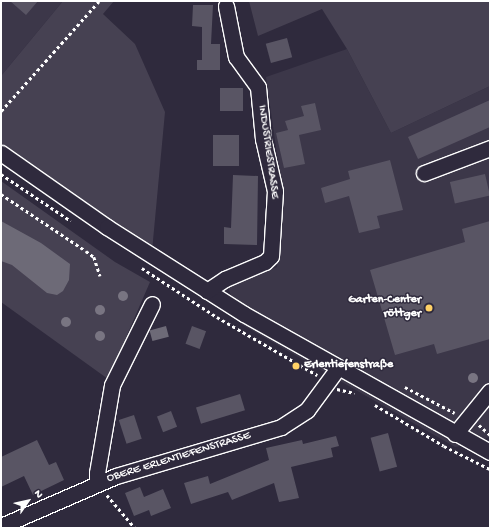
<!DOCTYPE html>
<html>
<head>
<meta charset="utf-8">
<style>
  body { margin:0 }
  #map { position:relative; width:491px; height:529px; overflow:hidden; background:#2f2a3d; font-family:"Gochi Hand",sans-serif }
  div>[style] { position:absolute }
  .built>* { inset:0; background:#3c3749 }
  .green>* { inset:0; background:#464152 }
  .water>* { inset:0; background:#6d6a77; transform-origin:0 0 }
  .building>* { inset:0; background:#595564; transform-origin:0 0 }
  .path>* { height:2.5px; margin-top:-1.25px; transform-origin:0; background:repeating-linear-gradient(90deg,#fff 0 3px,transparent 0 6px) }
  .roads { filter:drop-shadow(1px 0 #fff) drop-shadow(-1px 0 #fff) drop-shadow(0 1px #fff) drop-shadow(0 -1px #fff) }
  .minor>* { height:15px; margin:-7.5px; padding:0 7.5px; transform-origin:7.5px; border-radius:7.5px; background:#2f2a3d }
  .trees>* { width:10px; height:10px; margin:-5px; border-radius:50%; background:#797582 }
  .dots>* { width:11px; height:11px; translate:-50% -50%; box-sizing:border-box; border:2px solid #2f2a3d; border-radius:50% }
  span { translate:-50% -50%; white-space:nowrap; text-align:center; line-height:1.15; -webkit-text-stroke:3px #2f2a3d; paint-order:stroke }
  .street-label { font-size:12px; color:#fff }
  .poi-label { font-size:12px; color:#fff; font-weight:700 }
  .right { translate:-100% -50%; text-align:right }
  .left { translate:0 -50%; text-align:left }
  .frame { position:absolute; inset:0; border:2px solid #fff; pointer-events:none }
  .north { position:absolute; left:8px; top:481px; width:40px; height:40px; -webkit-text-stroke:3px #2f2a3d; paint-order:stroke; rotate:56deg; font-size:11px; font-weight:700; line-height:16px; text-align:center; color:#fff }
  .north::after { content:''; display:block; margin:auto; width:14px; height:18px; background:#fff; clip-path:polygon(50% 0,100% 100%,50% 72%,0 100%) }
</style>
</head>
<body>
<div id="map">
  <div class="built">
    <div style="clip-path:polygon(1px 1px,63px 1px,1px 76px)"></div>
    <div style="clip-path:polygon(347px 49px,391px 133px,490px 86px,490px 436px,480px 442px,455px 447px,241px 324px,228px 287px,277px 267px,282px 190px,266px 77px)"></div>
  </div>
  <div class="green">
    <div style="clip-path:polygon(63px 1px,114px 1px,103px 14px,135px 44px,165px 112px,151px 262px,1px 159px,1px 76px)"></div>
    <div style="clip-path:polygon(249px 1px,490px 1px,490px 86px,391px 133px,347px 49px,322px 9px,258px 36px)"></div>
    <div style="clip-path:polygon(1px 181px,115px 262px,150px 282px,108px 379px,1px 302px)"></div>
  </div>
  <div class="water">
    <div style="clip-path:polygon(1px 221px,41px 243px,70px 264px,69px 280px,63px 291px,57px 295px,47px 293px,12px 265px,1px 261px)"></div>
    <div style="left:166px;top:326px;width:11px;height:17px;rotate:75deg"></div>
  </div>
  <div class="building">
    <div style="clip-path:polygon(10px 1px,38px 1px,26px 15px)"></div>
    <div style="clip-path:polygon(193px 5px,213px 5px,211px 44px,220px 44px,220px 70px,197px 70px,197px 60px,202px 60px,202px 27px,192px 26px)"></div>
    <div style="left:287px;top:38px;width:20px;height:22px;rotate:75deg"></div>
    <div style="left:220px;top:88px;width:23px;height:23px"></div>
    <div style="clip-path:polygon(490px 100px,490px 127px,418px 159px,408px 137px)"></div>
    <div style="clip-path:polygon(315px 103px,321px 130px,299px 135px,305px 164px,284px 168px,276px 133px,288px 130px,285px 121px,304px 116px,301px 106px)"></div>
    <div style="left:213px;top:135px;width:26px;height:31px"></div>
    <div style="clip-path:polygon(390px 160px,403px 210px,377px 216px,380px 228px,359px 233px,349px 196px,325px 203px,321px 188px,350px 179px,348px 171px)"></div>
    <div style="left:485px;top:174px;width:22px;height:36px;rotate:77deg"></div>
    <div style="clip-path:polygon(233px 175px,258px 176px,257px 245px,224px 244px,224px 227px,231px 228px)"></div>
    <div style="clip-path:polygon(490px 221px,490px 339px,437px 354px,434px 344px,395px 355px,370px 270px,465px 242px,462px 229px)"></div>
    <div style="left:192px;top:326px;width:15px;height:19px;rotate:20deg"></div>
    <div style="left:240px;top:394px;width:17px;height:46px;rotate:73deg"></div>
    <div style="left:171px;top:411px;width:17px;height:15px;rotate:69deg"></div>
    <div style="left:134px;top:415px;width:25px;height:16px;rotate:72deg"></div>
    <div style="left:388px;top:433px;width:35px;height:18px;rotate:75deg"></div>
    <div style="clip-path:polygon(336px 436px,339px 446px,331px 448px,333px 457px,291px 467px,299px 498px,279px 502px,274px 483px,232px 500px,228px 492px,191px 504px,184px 483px,208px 476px,210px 484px,269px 460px,266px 448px,302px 440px,303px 444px)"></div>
    <div style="clip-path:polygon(37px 440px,49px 465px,56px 462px,64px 480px,33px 495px,24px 476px,1px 487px,1px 457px)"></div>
    <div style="clip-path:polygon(140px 487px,144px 497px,163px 489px,171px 508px,151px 516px,149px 510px,134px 516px,125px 493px)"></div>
  </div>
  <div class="path">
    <div style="left:1px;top:111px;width:147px;rotate:-48.3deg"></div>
    <div style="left:1px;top:174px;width:84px;rotate:33.9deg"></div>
    <div style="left:1px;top:194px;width:102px;rotate:33.8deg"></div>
    <div style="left:86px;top:251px;width:10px;rotate:37deg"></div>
    <div style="left:94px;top:257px;width:20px;rotate:72deg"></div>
    <div style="left:142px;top:268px;width:90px;rotate:33.2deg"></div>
    <div style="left:217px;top:317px;width:116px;rotate:30.1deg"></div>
    <div style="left:405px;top:387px;width:56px;rotate:27.5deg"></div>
    <div style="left:337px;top:389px;width:18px;rotate:13deg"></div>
    <div style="left:375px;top:405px;width:80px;rotate:30.7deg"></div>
    <div style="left:444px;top:446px;width:51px;rotate:26.6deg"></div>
    <div style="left:479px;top:425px;width:15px;rotate:42deg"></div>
    <div style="left:107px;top:495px;width:43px;rotate:49.7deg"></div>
  </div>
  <div class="roads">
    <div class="minor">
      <div style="left:1px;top:153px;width:129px;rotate:34.9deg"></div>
      <div style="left:107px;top:227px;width:162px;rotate:32.4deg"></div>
      <div style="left:244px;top:314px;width:282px;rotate:29.3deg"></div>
      <div style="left:424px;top:173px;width:71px;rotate:-20.7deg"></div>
      <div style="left:207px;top:291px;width:22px;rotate:-34deg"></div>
      <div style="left:225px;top:279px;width:43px;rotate:-23deg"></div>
      <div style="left:265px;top:262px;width:8px;rotate:-45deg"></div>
      <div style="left:271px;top:256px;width:65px;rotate:-86.5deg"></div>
      <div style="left:275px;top:191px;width:53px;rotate:-103deg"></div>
      <div style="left:263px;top:139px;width:52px;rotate:-95.5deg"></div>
      <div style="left:258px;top:87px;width:37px;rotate:-126deg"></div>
      <div style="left:236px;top:57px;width:52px;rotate:-101.1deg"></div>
      <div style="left:455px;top:434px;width:55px;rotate:-50.9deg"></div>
      <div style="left:97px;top:484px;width:11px;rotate:-90deg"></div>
      <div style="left:97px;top:473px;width:89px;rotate:-80.3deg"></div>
      <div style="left:112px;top:385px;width:90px;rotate:-63.7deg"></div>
      <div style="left:1px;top:526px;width:125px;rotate:-23.5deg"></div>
      <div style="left:116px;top:476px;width:172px;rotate:-16.5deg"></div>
      <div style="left:281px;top:427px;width:31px;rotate:-33deg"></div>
      <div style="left:307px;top:410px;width:52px;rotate:-53.6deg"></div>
    </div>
  </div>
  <div class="trees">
    <div style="left:123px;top:296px"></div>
    <div style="left:100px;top:310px"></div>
    <div style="left:66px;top:322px"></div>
    <div style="left:100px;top:336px"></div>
    <div style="left:473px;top:378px"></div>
  </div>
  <div class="dots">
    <div style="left:429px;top:308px;background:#ffd166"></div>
    <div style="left:296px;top:366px;background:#ffd166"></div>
  </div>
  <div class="street-label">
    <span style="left:267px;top:152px;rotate:82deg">INDUSTRIESTRASSE</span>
    <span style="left:179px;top:458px;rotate:-17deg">OBERE ERLENTIEFENSTRASSE</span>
  </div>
  <div class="poi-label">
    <span class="right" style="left:421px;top:308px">Garten-Center<br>röttger</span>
    <span class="left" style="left:304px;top:366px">Erlentiefenstraße</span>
  </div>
  <div class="frame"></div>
  <div class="north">N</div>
</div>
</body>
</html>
